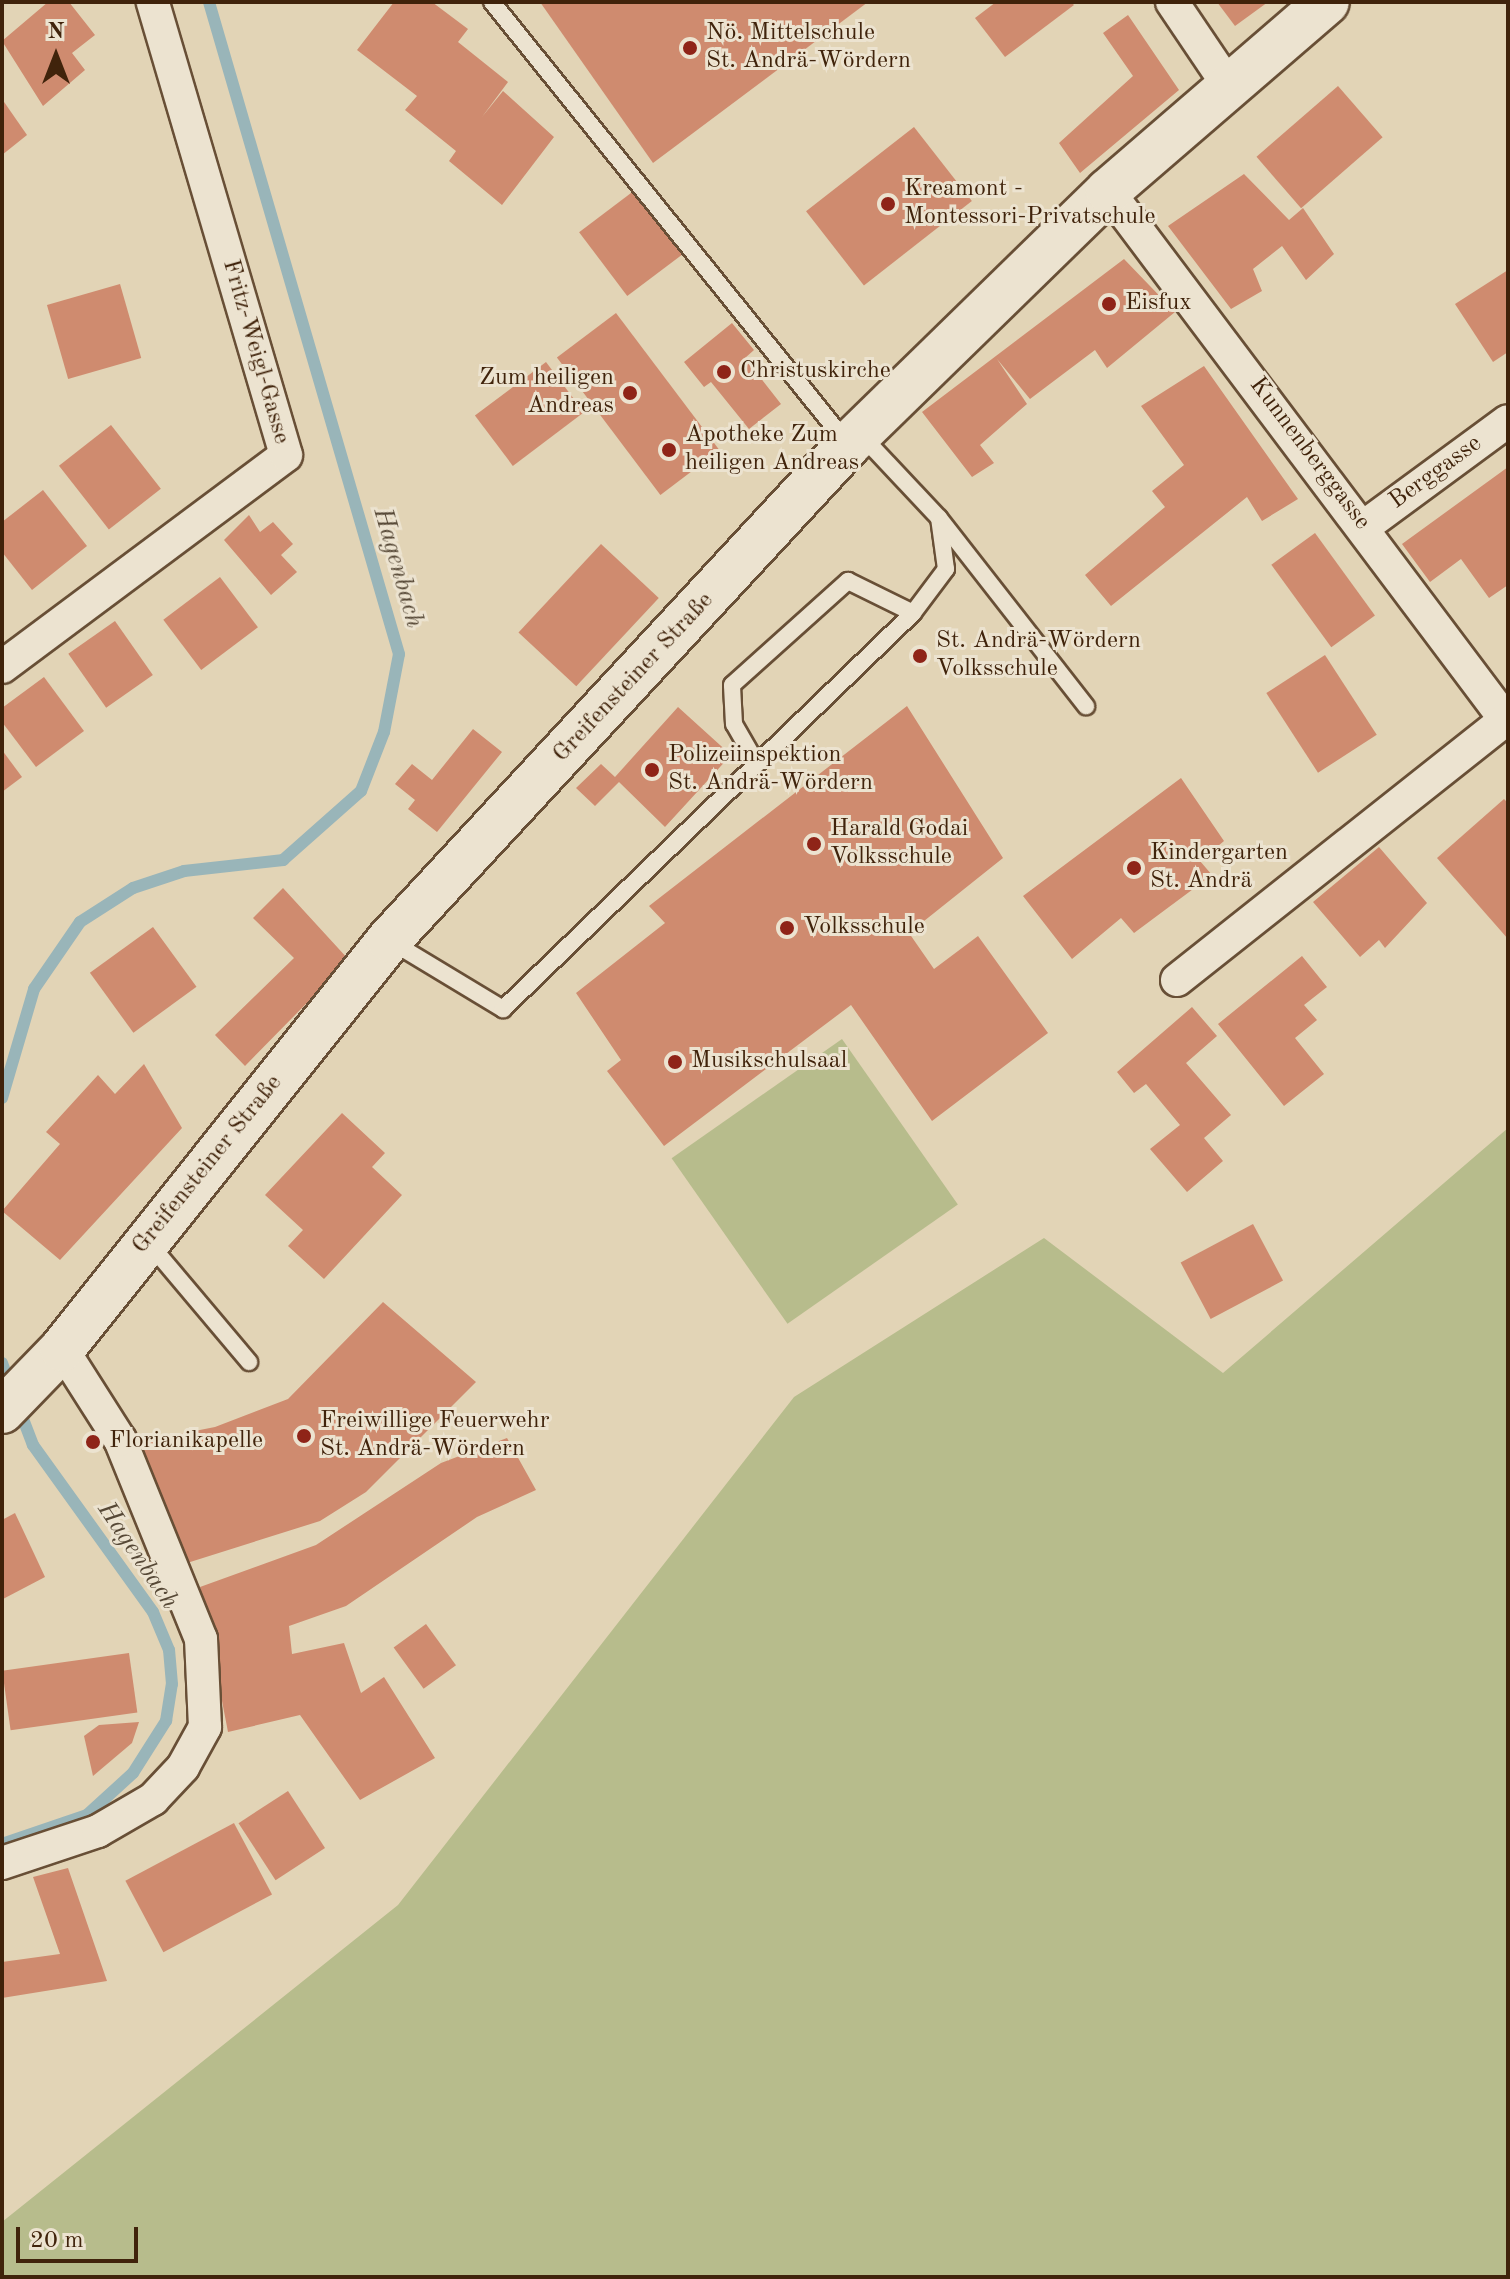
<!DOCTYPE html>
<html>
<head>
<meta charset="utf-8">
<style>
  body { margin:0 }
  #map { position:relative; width:1510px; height:2279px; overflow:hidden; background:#e2d4b6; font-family:"Old Standard TT",serif }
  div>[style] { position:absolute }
  .green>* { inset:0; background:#b7bc8c; transform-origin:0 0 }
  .stream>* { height:12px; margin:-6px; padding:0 6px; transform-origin:6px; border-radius:6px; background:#99b5b9 }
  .building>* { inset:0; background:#cf8b6f; transform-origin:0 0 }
  .roads { filter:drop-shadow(2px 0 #684f36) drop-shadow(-2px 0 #684f36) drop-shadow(0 2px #684f36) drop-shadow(0 -2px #684f36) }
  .lane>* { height:16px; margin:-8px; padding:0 8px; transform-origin:8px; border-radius:8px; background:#ece3d0 }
  .street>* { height:32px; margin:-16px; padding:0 16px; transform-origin:16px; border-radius:16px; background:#ece3d0 }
  .secondary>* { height:44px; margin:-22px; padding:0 22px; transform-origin:22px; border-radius:22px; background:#ece3d0 }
  .dots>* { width:22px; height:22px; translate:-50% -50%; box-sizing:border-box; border:4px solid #ece3d0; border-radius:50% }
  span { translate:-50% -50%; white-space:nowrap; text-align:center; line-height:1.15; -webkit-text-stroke:6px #ece3d0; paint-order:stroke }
  .poi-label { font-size:24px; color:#40230b }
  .left { translate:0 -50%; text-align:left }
  .right { translate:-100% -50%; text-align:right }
  .street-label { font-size:24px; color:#40230b }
  .water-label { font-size:26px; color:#564836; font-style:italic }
  .frame { position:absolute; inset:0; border:4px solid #40230b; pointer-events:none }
  .north { position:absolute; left:16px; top:16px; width:80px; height:80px; -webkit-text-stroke:6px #ece3d0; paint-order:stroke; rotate:0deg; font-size:22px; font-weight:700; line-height:32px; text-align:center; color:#40230b }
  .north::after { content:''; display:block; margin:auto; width:28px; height:36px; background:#40230b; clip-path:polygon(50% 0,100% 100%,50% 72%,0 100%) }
  .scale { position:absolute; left:16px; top:2227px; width:122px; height:36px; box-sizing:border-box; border:4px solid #40230b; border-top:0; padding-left:10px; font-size:24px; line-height:28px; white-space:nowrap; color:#40230b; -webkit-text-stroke:6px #ece3d0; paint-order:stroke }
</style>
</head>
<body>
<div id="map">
  <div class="green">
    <div style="left:842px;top:1039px;width:202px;height:208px;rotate:55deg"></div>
    <div style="clip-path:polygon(1508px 1128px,1508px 2277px,2px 2277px,2px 2222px,398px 1905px,794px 1397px,1044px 1238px,1223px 1373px)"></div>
  </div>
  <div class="stream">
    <div style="left:2px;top:1098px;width:114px;rotate:-73.6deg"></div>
    <div style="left:34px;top:989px;width:81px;rotate:-55.5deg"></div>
    <div style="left:80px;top:922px;width:63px;rotate:-32.7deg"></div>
    <div style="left:133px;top:888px;width:54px;rotate:-18.4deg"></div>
    <div style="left:184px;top:871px;width:100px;rotate:-6.3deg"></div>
    <div style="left:283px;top:860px;width:104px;rotate:-41.5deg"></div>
    <div style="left:361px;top:791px;width:63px;rotate:-68.7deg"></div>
    <div style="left:384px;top:732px;width:79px;rotate:-79.1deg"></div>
    <div style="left:399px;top:654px;width:679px;rotate:-106.25deg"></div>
    <div style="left:2px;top:1363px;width:29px;rotate:70deg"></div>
    <div style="left:2px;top:1844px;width:90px;rotate:-18.8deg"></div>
    <div style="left:87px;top:1815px;width:62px;rotate:-42.4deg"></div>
    <div style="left:133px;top:1773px;width:62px;rotate:-57.6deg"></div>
    <div style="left:166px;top:1721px;width:37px;rotate:-81deg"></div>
    <div style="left:172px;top:1684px;width:34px;rotate:-95deg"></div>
    <div style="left:169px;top:1650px;width:41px;rotate:-112.8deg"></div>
    <div style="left:153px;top:1612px;width:206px;rotate:-125.7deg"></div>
    <div style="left:33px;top:1445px;width:40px;rotate:-111deg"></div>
  </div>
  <div class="building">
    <div style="clip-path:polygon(48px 2px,69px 2px,95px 35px,72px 53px,85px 70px,43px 106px,2px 41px)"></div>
    <div style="clip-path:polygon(394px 2px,432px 2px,468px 29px,458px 42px,508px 82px,482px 117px,503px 91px,554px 137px,502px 205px,449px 161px,456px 151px,405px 110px,417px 96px,357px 50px)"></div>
    <div style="clip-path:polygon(540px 2px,868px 2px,653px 163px)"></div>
    <div style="clip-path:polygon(996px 2px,1071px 2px,1074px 5px,1005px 57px,975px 18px)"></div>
    <div style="clip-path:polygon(1217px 2px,1268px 2px,1235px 26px)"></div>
    <div style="clip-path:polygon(1128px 15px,1179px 90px,1080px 173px,1059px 143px,1133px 76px,1103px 33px)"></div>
    <div style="left:1338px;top:86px;width:68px;height:108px;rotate:49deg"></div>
    <div style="clip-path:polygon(2px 99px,27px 135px,2px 155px)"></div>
    <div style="left:914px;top:127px;width:94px;height:137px;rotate:52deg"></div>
    <div style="clip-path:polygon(1244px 174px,1289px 220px,1303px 208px,1334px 254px,1306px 280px,1282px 246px,1253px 269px,1262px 291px,1231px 309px,1168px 226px)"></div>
    <div style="left:635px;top:190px;width:80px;height:70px;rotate:53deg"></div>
    <div style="clip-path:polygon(1124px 259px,1175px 312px,1107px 368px,1095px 350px,1030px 399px,997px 359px,1027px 404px,980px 445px,994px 463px,972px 477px,922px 412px)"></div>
    <div style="clip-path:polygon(1508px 270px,1508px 352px,1493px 362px,1455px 304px)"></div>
    <div style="left:120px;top:284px;width:77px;height:76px;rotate:74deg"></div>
    <div style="left:616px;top:313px;width:172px;height:74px;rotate:53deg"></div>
    <div style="clip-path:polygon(732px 323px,754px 350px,745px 358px,781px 404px,749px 429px,711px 382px,704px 387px,684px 362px)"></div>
    <div style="left:546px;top:362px;width:63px;height:89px;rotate:53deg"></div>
    <div style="clip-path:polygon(1204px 366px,1298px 499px,1262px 521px,1247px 497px,1111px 606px,1085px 575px,1165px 507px,1152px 491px,1184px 465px,1141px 406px)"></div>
    <div style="left:111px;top:425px;width:81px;height:66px;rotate:52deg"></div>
    <div style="clip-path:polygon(1508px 467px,1508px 585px,1489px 598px,1461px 559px,1430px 582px,1402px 544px)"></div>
    <div style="clip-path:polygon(43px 490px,87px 546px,32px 590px,2px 552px,2px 522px)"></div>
    <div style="clip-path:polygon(249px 515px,260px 532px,273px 522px,293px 544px,281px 555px,297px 572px,271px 595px,224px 540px)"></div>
    <div style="left:1315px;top:533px;width:102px;height:54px;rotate:54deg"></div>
    <div style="left:601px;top:544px;width:79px;height:121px;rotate:43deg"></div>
    <div style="left:220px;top:577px;width:63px;height:71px;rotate:53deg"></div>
    <div style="left:115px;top:621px;width:66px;height:57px;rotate:55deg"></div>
    <div style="left:1325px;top:655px;width:95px;height:70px;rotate:57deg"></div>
    <div style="clip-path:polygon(44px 677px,84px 731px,36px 767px,2px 722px,2px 708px)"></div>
    <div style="clip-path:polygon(907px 706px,1003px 858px,909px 933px,934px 969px,978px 936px,1048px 1033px,932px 1121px,851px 1005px,664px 1146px,607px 1071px,621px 1060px,576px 993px,665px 923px,649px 906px)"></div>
    <div style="clip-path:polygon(678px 707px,731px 755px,665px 827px,619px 782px,595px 806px,576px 788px,601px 764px,615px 777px)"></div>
    <div style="clip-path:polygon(473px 729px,502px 752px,437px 832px,408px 809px,415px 800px,395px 784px,412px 764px,432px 780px)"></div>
    <div style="clip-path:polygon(2px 750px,22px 777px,2px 792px)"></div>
    <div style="clip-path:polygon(1181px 778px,1224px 841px,1200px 861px,1212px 875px,1134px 933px,1121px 918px,1072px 959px,1023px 896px)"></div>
    <div style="clip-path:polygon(1504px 799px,1508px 803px,1508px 939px,1437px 858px)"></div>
    <div style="clip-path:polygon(1379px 847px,1427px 903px,1385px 948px,1379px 940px,1360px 957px,1313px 902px)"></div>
    <div style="clip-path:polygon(283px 888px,349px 960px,245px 1066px,215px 1035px,294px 958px,253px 918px)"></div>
    <div style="left:153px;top:927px;width:74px;height:78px;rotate:54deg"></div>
    <div style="clip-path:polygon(1302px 956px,1327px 987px,1304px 1005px,1317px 1020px,1295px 1038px,1324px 1074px,1284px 1106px,1218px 1024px)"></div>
    <div style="clip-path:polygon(1192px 1007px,1217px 1036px,1186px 1063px,1231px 1115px,1204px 1138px,1223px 1161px,1187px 1192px,1150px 1149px,1180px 1125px,1146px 1084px,1134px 1093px,1117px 1072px)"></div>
    <div style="clip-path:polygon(144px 1064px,182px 1128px,60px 1260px,2px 1211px,60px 1144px,46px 1132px,98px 1075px,115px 1094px)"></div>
    <div style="clip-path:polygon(342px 1113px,385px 1153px,372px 1167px,402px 1195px,324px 1279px,288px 1246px,303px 1230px,265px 1195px)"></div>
    <div style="left:1253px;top:1224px;width:64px;height:82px;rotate:62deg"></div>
    <div style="clip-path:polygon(383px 1302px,476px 1382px,366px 1492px,320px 1521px,187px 1563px,139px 1442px,215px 1427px,288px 1399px)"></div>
    <div style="clip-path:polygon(507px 1438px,536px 1490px,477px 1517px,346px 1606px,289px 1626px,292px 1654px,344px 1643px,361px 1693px,384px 1677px,435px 1758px,360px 1800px,300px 1715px,228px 1732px,200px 1587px,316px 1545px,441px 1463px)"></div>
    <div style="clip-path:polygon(15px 1513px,45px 1577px,3px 1599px,2px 1520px)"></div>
    <div style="left:426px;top:1624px;width:51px;height:40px;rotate:54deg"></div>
    <div style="left:129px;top:1653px;width:60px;height:128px;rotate:82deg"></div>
    <div style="clip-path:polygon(139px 1722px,132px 1743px,93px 1776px,84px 1736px,99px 1725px)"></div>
    <div style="left:288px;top:1791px;width:68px;height:59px;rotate:57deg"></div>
    <div style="left:234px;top:1823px;width:81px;height:123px;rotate:62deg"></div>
    <div style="clip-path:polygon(68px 1868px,107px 1981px,2px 1998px,2px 1962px,60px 1954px,33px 1877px)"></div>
  </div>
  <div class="roads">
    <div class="lane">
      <div style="left:492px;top:2px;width:566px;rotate:51.17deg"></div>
      <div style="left:862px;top:436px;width:112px;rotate:46.8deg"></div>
      <div style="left:939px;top:518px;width:239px;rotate:52deg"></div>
      <div style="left:757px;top:764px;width:46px;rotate:-119.9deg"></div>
      <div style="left:734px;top:724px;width:39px;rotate:-93deg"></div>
      <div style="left:732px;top:685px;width:156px;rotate:-41.9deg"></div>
      <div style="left:848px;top:581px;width:72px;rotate:26.2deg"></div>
      <div style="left:392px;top:942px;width:130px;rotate:31.1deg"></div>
      <div style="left:503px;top:1009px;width:570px;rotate:-44deg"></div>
      <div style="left:913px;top:613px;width:55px;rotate:-53.1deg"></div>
      <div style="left:946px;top:569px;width:51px;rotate:-97.8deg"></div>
      <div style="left:148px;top:1242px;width:157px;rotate:49.9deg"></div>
    </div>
    <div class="street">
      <div style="left:1172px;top:2px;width:104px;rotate:56deg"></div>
      <div style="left:1108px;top:191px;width:666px;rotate:53.06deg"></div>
      <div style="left:1365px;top:526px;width:177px;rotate:-36.3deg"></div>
      <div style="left:2px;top:667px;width:354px;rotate:-36.7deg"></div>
      <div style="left:286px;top:455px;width:472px;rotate:-106.4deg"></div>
      <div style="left:1177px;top:980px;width:419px;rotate:-38.4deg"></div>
      <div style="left:2px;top:1863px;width:101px;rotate:-18.4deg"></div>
      <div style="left:98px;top:1831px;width:64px;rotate:-30.2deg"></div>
      <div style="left:153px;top:1799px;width:44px;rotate:-46.8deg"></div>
      <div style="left:183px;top:1767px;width:46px;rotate:-61.2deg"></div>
      <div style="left:205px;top:1727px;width:88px;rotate:-92.6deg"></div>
      <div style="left:201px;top:1639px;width:215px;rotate:-112.1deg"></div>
      <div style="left:120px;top:1440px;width:108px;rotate:-122.5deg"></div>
    </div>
    <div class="secondary">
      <div style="left:2px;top:1411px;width:86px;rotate:-45.9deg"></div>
      <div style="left:62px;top:1349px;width:524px;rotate:-51.36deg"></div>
      <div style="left:389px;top:940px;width:675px;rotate:-47.16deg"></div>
      <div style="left:848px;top:445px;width:363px;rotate:-44.3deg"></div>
      <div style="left:1108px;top:191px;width:289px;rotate:-40.8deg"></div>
    </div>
  </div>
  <div class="dots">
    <div style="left:690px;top:48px;background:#8f2418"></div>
    <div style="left:888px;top:204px;background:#8f2418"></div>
    <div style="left:1109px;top:304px;background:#8f2418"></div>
    <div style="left:724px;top:372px;background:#8f2418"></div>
    <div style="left:630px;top:393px;background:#8f2418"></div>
    <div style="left:669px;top:450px;background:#8f2418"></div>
    <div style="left:920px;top:656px;background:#8f2418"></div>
    <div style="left:652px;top:770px;background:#8f2418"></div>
    <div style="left:814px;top:844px;background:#8f2418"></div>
    <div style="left:1134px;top:868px;background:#8f2418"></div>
    <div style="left:787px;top:928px;background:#8f2418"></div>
    <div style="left:675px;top:1062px;background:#8f2418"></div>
    <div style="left:304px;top:1436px;background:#8f2418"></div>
    <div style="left:93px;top:1442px;background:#8f2418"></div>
  </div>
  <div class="poi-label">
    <span class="left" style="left:706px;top:48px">Nö. Mittelschule<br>St. Andrä-Wördern</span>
    <span class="left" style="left:904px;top:204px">Kreamont -<br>Montessori-Privatschule</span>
    <span class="left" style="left:1125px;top:304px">Eisfux</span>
    <span class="left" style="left:740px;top:372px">Christuskirche</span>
    <span class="right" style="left:614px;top:393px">Zum heiligen<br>Andreas</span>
    <span class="left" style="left:685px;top:450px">Apotheke Zum<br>heiligen Andreas</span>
    <span class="left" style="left:936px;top:656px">St. Andrä-Wördern<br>Volksschule</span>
    <span class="left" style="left:668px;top:770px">Polizeiinspektion<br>St. Andrä-Wördern</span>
    <span class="left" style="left:830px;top:844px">Harald Godai<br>Volksschule</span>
    <span class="left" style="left:1150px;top:868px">Kindergarten<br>St. Andrä</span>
    <span class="left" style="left:803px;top:928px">Volksschule</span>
    <span class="left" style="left:691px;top:1062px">Musikschulsaal</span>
    <span class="left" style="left:320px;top:1436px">Freiwillige Feuerwehr<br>St. Andrä-Wördern</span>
    <span class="left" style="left:109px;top:1442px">Florianikapelle</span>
  </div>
  <div class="street-label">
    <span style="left:255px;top:352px;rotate:74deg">Fritz-Weigl-Gasse</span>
    <span style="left:1309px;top:454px;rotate:53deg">Kunnenberggasse</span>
    <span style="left:1436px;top:473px;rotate:-36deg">Berggasse</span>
    <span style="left:634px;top:678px;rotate:-47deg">Greifensteiner Straße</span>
    <span style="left:208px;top:1165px;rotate:-51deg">Greifensteiner Straße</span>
  </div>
  <div class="water-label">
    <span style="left:397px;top:568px;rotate:74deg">Hagenbach</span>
    <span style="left:137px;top:1556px;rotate:56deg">Hagenbach</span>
  </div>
  <div class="frame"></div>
  <div class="north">N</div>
  <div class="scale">20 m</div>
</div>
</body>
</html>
